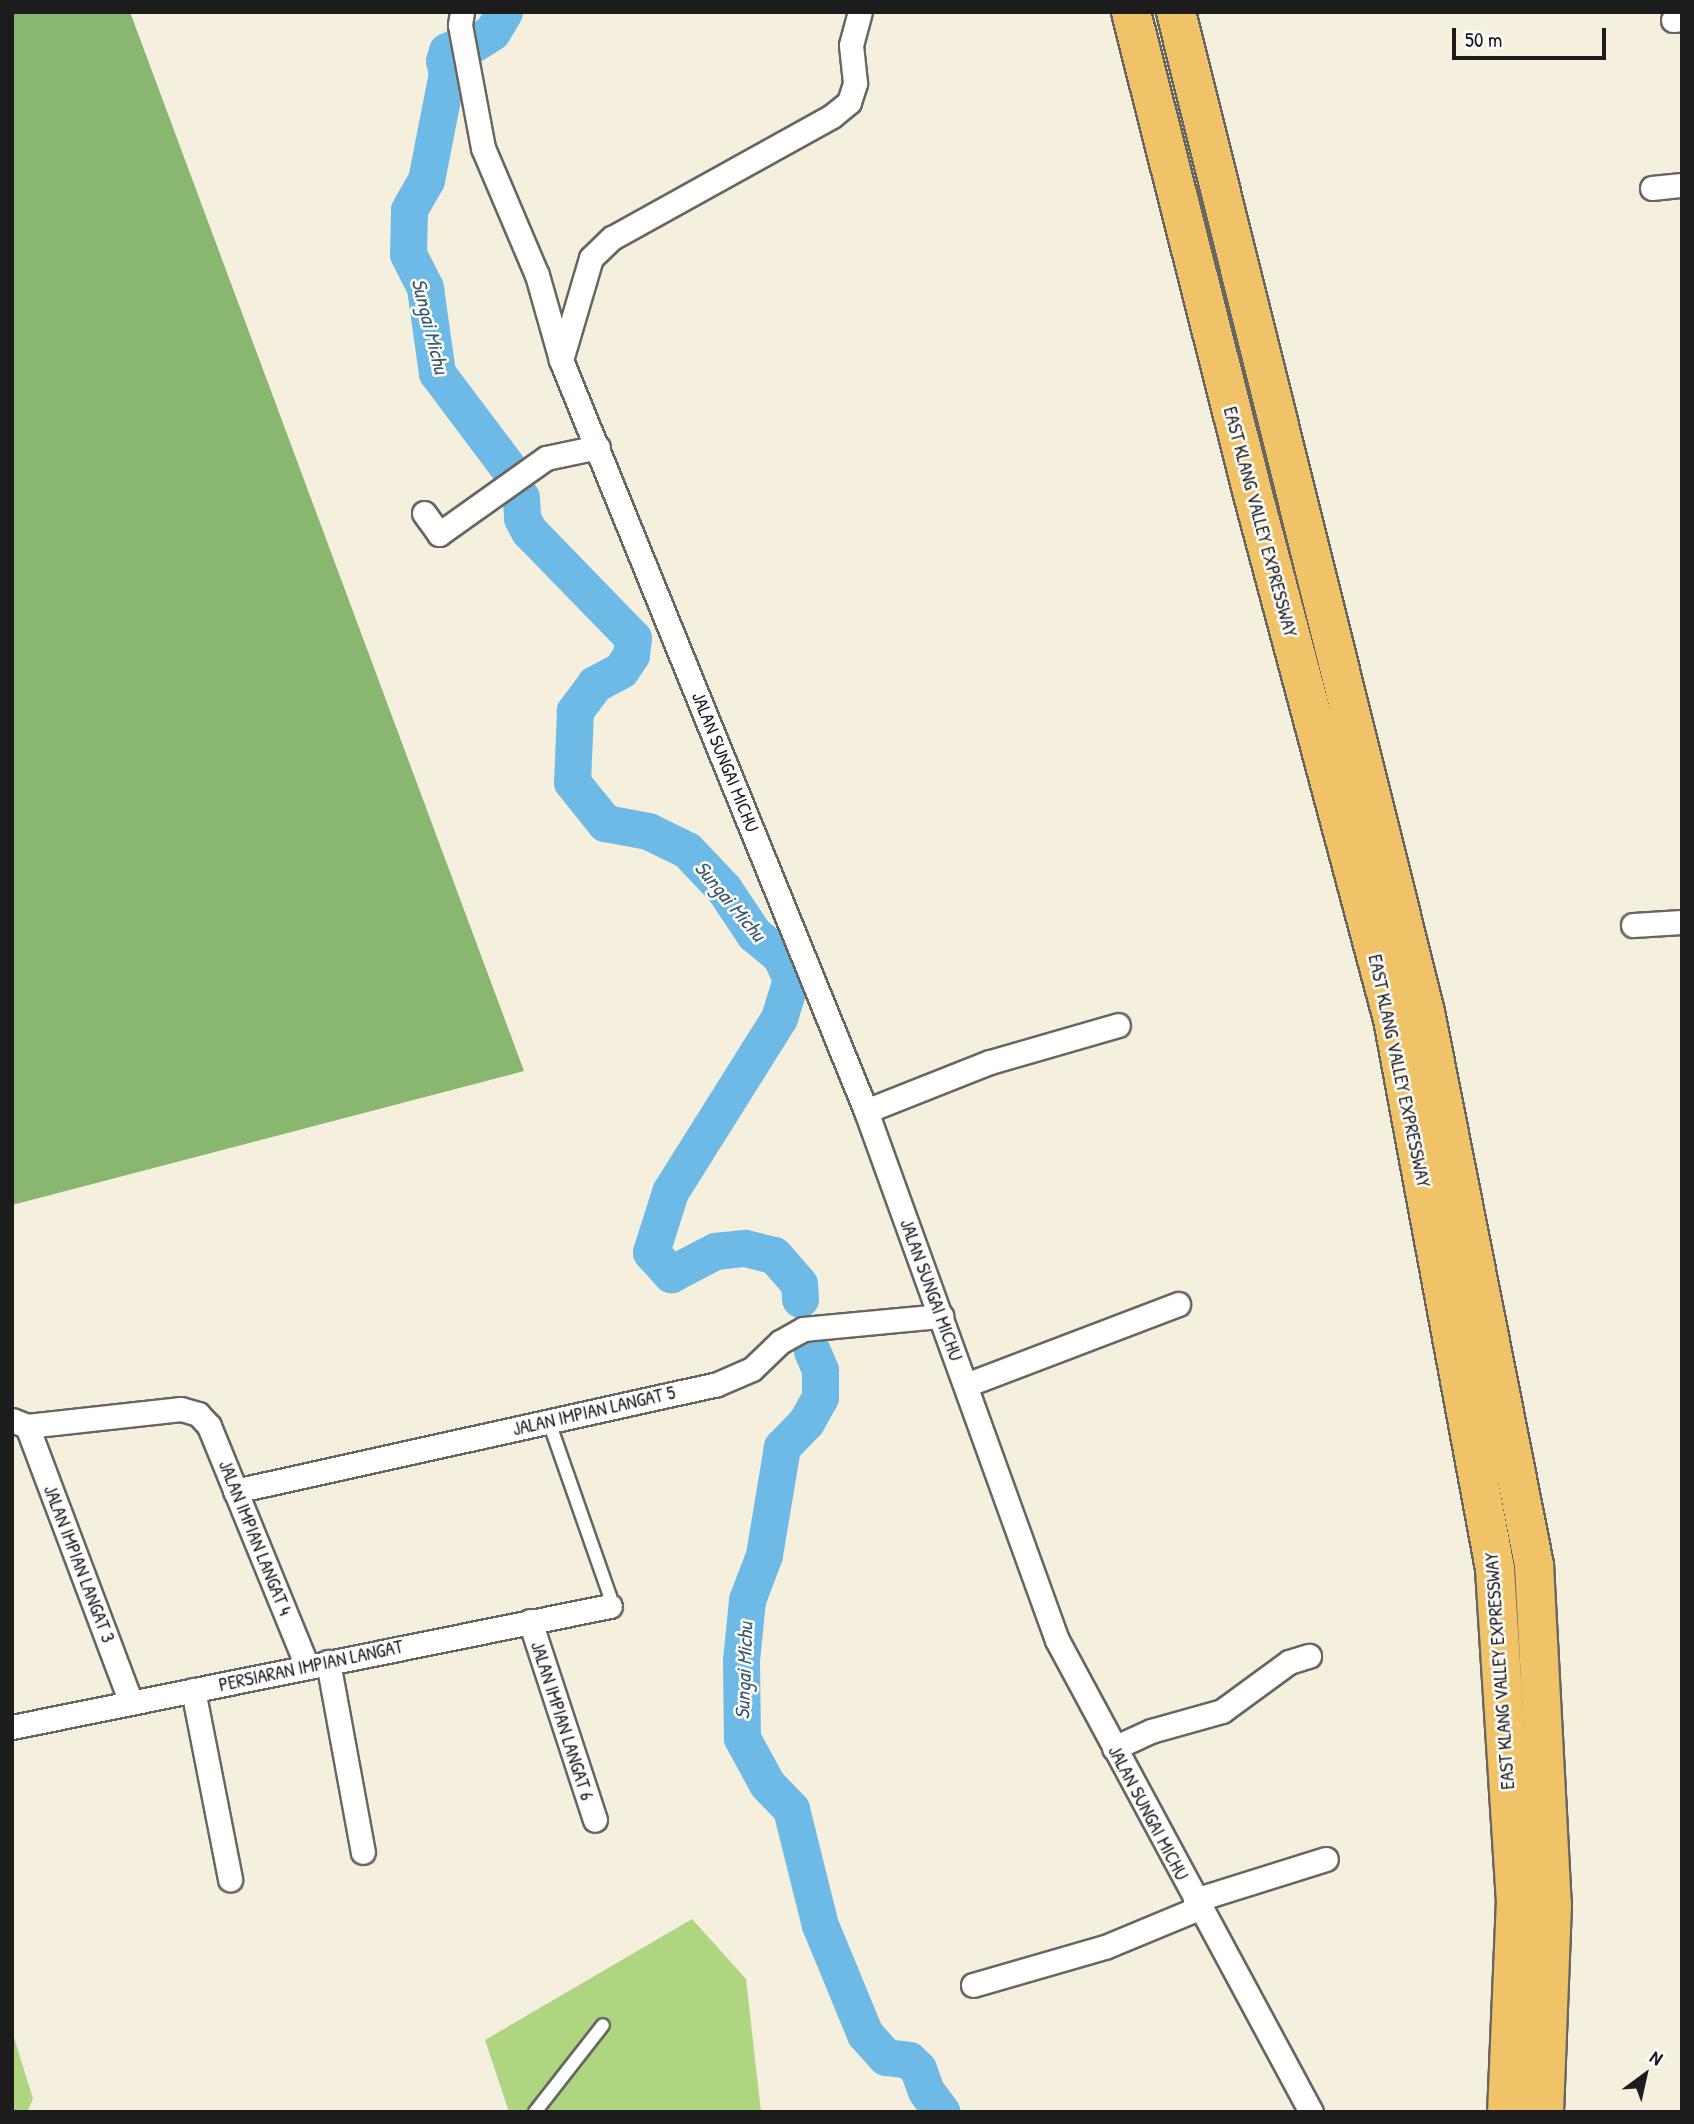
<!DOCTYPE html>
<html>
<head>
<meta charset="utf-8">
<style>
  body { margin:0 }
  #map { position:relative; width:1694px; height:2124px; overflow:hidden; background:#f5efdd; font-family:"Patrick Hand",sans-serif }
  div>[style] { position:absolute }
  .green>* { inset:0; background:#aed681 }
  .forest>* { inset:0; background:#8ab76f }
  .river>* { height:37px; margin:-18.5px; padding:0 18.5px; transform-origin:18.5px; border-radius:18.5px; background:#6ebae7 }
  .roads { filter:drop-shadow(2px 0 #686660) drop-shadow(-2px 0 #686660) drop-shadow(0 2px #686660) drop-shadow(0 -2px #686660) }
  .lane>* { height:12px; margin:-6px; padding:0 6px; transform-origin:6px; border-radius:6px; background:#fff }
  .street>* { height:23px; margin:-11.5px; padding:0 11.5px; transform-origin:11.5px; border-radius:11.5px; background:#fff }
  .highway>* { height:38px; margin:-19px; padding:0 19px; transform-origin:19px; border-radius:19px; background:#f1c369 }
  span { translate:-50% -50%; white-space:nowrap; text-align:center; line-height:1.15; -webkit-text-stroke:5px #fff; paint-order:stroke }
  .street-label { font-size:19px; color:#1c1c1c }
  .water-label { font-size:21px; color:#3d5b6d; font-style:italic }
  .frame { position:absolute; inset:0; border:14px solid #1c1c1c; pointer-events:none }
  .north { position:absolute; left:1610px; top:2040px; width:70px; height:70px; -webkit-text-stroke:5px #fff; paint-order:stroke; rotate:33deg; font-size:19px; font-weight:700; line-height:28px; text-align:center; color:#1c1c1c }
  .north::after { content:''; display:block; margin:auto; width:24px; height:32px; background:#1c1c1c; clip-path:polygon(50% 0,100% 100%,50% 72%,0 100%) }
  .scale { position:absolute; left:1452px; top:28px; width:154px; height:32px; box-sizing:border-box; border:4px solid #1c1c1c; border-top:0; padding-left:9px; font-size:21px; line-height:24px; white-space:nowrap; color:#1c1c1c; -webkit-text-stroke:5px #fff; paint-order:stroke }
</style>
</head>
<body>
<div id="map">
  <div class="green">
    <div style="clip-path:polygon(692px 1919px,746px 1979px,761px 2112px,509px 2112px,485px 2040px)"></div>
    <div style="clip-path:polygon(12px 2031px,33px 2099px,27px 2112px,12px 2112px)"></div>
  </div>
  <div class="forest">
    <div style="clip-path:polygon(12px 12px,130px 12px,524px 1071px,12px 1205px)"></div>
  </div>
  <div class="river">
    <div style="left:473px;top:44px;width:22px;rotate:-32deg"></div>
    <div style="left:492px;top:32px;width:23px;rotate:-59deg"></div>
    <div style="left:454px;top:48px;width:8px;rotate:157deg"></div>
    <div style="left:447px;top:51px;width:10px;rotate:107deg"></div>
    <div style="left:444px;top:61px;width:12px;rotate:76deg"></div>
    <div style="left:447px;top:73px;width:109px;rotate:101.1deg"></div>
    <div style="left:426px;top:180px;width:34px;rotate:120deg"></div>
    <div style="left:409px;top:210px;width:44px;rotate:91.3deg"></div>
    <div style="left:408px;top:254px;width:38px;rotate:63deg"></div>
    <div style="left:425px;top:288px;width:86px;rotate:82deg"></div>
    <div style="left:437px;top:373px;width:120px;rotate:53.1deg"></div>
    <div style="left:521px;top:497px;width:21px;rotate:87deg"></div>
    <div style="left:522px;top:518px;width:15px;rotate:62deg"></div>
    <div style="left:529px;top:531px;width:149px;rotate:45.8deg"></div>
    <div style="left:633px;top:638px;width:17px;rotate:97deg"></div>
    <div style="left:631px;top:655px;width:18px;rotate:124deg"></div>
    <div style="left:621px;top:670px;width:30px;rotate:152deg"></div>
    <div style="left:595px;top:684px;width:34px;rotate:127deg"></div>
    <div style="left:575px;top:711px;width:71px;rotate:92.4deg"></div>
    <div style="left:572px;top:782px;width:53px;rotate:51.2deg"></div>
    <div style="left:605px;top:823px;width:44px;rotate:10.5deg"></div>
    <div style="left:648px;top:831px;width:43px;rotate:26deg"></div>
    <div style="left:687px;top:850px;width:54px;rotate:46.5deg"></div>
    <div style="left:724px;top:889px;width:54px;rotate:56.3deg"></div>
    <div style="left:754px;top:934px;width:35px;rotate:40deg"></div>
    <div style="left:781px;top:957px;width:24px;rotate:66deg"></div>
    <div style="left:791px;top:979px;width:41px;rotate:107.1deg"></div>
    <div style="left:779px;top:1018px;width:205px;rotate:122.1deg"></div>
    <div style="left:670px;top:1192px;width:63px;rotate:107.6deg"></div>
    <div style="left:651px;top:1252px;width:30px;rotate:48deg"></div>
    <div style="left:671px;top:1274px;width:50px;rotate:-27.6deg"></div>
    <div style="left:715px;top:1251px;width:30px;rotate:-6deg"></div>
    <div style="left:745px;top:1248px;width:30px;rotate:14deg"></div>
    <div style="left:774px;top:1255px;width:38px;rotate:49deg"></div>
    <div style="left:799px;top:1284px;width:15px;rotate:86deg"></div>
    <div style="left:812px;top:1351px;width:21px;rotate:67deg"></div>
    <div style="left:820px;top:1370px;width:27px;rotate:90deg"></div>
    <div style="left:820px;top:1397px;width:29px;rotate:119deg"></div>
    <div style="left:806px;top:1422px;width:35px;rotate:134deg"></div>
    <div style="left:782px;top:1447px;width:109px;rotate:99.5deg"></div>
    <div style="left:764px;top:1555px;width:48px;rotate:110.7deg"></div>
    <div style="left:747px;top:1600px;width:60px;rotate:95.7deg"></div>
    <div style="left:741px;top:1660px;width:78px;rotate:89.3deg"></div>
    <div style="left:742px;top:1738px;width:52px;rotate:61.5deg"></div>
    <div style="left:767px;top:1784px;width:35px;rotate:46deg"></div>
    <div style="left:791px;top:1809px;width:120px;rotate:76deg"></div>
    <div style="left:820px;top:1925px;width:118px;rotate:67.6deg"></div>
    <div style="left:865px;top:2034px;width:31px;rotate:48deg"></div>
    <div style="left:886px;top:2057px;width:23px;rotate:7deg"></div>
    <div style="left:909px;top:2060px;width:13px;rotate:45deg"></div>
    <div style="left:918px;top:2069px;width:23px;rotate:70deg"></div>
    <div style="left:926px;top:2091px;width:26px;rotate:53deg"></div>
  </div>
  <div class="roads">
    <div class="lane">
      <div style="left:549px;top:1422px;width:184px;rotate:70.7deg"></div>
      <div style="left:610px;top:1596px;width:10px;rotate:90deg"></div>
      <div style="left:535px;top:2112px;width:110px;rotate:-52deg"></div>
    </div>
    <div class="street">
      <div style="left:462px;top:12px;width:13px;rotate:99deg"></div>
      <div style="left:460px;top:25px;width:125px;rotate:79.4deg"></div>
      <div style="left:483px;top:148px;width:138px;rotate:67deg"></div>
      <div style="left:537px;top:275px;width:88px;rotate:74.2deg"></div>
      <div style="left:561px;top:360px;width:811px;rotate:67.9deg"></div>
      <div style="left:866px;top:1111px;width:562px;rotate:70.15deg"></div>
      <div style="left:1057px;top:1640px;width:536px;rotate:61.71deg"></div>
      <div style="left:1673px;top:20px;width:9px;rotate:-6deg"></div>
      <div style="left:1652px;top:188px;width:30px;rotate:-6deg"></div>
      <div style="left:561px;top:360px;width:106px;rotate:-73.6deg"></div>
      <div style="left:591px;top:258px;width:29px;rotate:-44deg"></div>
      <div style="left:612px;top:238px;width:252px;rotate:-29deg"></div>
      <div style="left:832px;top:116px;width:22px;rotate:-39deg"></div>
      <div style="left:849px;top:102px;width:20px;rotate:-72deg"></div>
      <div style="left:855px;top:83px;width:38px;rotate:-96deg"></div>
      <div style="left:851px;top:45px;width:34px;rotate:-75deg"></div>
      <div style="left:424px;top:513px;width:26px;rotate:54deg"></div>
      <div style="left:439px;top:534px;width:131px;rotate:-35.4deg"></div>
      <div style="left:546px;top:458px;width:53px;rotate:-11.9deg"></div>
      <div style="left:1633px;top:925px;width:49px;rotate:-3.5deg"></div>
      <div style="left:866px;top:1111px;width:133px;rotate:-21.6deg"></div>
      <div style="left:990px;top:1062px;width:133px;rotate:-16.1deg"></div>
      <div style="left:966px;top:1385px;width:227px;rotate:-20.9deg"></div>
      <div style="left:12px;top:1420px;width:16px;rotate:22deg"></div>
      <div style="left:27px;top:1426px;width:155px;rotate:-6.3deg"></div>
      <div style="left:181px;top:1409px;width:18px;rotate:16deg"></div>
      <div style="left:198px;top:1414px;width:16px;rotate:47deg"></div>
      <div style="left:209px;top:1426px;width:259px;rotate:67.8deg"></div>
      <div style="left:27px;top:1426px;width:295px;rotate:69.4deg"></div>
      <div style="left:235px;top:1491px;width:492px;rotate:-12.5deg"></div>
      <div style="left:715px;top:1385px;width:40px;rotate:-23.4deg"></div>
      <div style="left:752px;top:1369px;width:39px;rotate:-44deg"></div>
      <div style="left:780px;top:1342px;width:26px;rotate:-29deg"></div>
      <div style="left:803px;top:1329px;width:139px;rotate:-5.4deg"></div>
      <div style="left:530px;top:1621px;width:209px;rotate:71.9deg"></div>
      <div style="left:328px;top:1662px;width:193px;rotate:79.6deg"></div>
      <div style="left:193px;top:1690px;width:193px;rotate:78.9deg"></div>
      <div style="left:12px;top:1727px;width:610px;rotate:-11.44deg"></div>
      <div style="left:1114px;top:1748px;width:41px;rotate:-24.7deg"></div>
      <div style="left:1151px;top:1731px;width:74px;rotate:-15.7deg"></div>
      <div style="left:1222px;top:1711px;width:83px;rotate:-36.2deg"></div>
      <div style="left:1289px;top:1662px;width:21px;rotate:-17deg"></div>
      <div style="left:1195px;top:1900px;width:137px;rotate:-17.4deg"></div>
      <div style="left:973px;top:1985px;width:137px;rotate:-16.1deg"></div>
      <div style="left:1105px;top:1947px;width:102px;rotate:-22.5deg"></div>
    </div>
    <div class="highway">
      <div style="left:1131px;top:12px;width:490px;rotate:75.8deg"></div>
      <div style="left:1251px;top:487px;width:551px;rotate:75.06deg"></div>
      <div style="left:1393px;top:1019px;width:559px;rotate:79.49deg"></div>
      <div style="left:1495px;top:1569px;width:332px;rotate:86.4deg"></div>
      <div style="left:1516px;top:1900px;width:212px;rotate:92.4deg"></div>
      <div style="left:1176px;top:12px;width:1031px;rotate:76.02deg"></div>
      <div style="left:1425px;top:1012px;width:564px;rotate:78.85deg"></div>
      <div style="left:1534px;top:1565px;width:339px;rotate:87deg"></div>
      <div style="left:1552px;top:1904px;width:208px;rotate:92.2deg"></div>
    </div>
  </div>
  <div class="street-label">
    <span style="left:1260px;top:522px;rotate:75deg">EAST KLANG VALLEY EXPRESSWAY</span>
    <span style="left:725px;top:762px;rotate:68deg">JALAN SUNGAI MICHU</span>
    <span style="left:1399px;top:1071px;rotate:78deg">EAST KLANG VALLEY EXPRESSWAY</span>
    <span style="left:931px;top:1290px;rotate:70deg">JALAN SUNGAI MICHU</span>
    <span style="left:594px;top:1411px;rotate:-13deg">JALAN IMPIAN LANGAT 5</span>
    <span style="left:255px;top:1538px;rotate:68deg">JALAN IMPIAN LANGAT 4</span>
    <span style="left:79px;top:1564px;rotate:69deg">JALAN IMPIAN LANGAT 3</span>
    <span style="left:311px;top:1666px;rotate:-12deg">PERSIARAN IMPIAN LANGAT</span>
    <span style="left:1500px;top:1671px;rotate:-94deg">EAST KLANG VALLEY EXPRESSWAY</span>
    <span style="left:562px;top:1721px;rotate:72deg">JALAN IMPIAN LANGAT 6</span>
    <span style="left:1148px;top:1813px;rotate:62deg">JALAN SUNGAI MICHU</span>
  </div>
  <div class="water-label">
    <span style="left:430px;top:326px;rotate:76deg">Sungai Michu</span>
    <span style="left:730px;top:901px;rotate:50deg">Sungai Michu</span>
    <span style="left:744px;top:1671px;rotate:-88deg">Sungai Michu</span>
  </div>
  <div class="frame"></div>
  <div class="north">N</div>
  <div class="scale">50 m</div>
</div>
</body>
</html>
